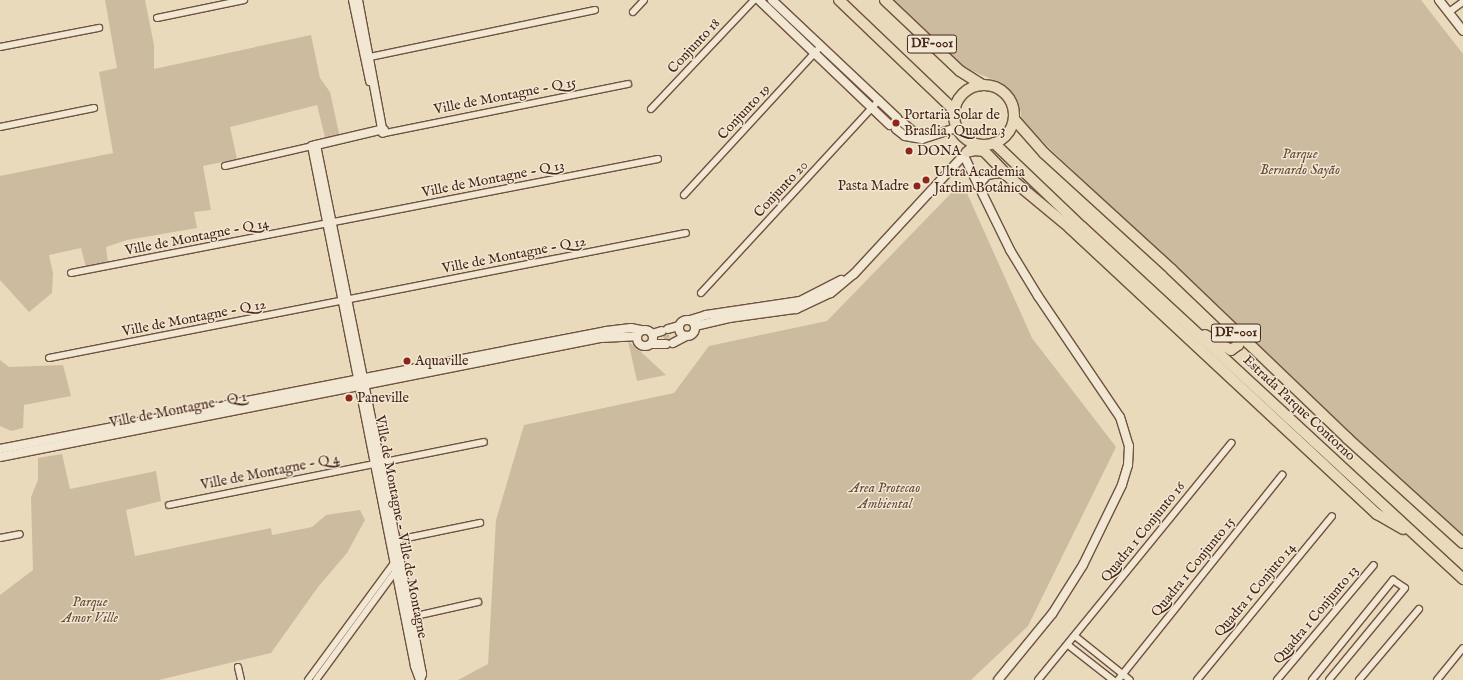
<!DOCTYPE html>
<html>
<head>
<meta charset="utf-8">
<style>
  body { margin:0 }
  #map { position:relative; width:1463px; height:680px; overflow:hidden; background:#e9dabc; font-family:"IM FELL English",serif }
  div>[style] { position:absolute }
  .green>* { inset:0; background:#cdbba0 }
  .tertiary-tunnel>* { height:8px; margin-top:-4px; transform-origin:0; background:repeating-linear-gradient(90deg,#c8b69b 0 8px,transparent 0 12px) }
  .roads { filter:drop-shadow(1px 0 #6f5240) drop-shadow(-1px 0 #6f5240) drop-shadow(0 1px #6f5240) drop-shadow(0 -1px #6f5240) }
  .minor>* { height:6px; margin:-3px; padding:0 3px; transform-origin:3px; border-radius:3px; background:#f1e7d3 }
  .tertiary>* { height:8px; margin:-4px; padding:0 4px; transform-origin:4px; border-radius:4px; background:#f1e7d3 }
  .tertiary>.ring { margin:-4px; padding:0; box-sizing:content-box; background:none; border:8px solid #f1e7d3; border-radius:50% }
  .primary>* { height:10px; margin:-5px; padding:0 5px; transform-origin:5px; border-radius:5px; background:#e9dabc }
  .primary>.ring { margin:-5px; padding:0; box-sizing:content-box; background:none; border:10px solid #e9dabc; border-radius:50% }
  .dots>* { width:11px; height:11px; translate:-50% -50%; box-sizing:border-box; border:2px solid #f1e7d3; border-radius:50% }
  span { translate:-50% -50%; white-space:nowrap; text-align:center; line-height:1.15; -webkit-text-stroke:3px #f1e7d3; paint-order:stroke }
  .shield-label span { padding:1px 3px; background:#f1e7d3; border:1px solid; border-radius:3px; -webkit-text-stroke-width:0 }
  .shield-label { font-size:13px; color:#462417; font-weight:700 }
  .street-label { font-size:14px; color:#462417 }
  .poi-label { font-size:14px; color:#462417 }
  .left { translate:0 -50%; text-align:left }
  .right { translate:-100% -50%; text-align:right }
  .park-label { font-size:14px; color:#684a39; font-style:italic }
</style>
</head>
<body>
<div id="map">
  <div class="green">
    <div style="clip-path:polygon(105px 0,145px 0,154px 45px,154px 69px,311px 35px,320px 78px,330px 92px,340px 138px,326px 141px,317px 105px,230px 127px,237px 159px,203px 166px,211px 210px,194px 212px,197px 228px,127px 240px,106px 247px,108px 263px,86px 267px,81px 248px,49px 255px,53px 273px,52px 293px,29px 312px,0 280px,0 176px,113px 153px,99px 72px,117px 68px)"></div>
    <div style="clip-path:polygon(890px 0,1421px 0,1463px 54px,1463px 536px,1092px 198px,1090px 187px,1021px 121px,1021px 112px,1014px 96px,1001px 83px,958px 65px)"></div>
    <div style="clip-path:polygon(962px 182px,1032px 338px,1116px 447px,1028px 626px,971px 680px,458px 680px,488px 664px,496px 520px,524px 425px,674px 393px,709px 346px,827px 321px)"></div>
    <div style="clip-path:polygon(628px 341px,641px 352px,666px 375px,637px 381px)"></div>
    <div style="clip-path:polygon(0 360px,9px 367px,63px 365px,71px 396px,24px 405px,23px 428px,11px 431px,0 426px)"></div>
    <div style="clip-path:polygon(62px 454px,70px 489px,156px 471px,161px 501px,126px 510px,135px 556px,271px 528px,272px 535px,312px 527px,326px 515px,360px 510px,365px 520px,347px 553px,318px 587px,271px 653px,159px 680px,0 680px,0 595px,33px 570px,31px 497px,38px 480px,38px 458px)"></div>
  </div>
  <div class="tertiary-tunnel">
    <div style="left:663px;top:336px;width:6px;rotate:-18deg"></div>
  </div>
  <div class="roads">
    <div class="minor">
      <div style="left:633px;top:12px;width:16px;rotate:-47deg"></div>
      <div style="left:1449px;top:12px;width:17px;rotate:-36deg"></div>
      <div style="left:157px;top:18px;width:89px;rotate:-11.7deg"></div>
      <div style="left:0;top:47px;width:101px;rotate:-10.9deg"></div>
      <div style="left:365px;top:58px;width:235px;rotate:-11.8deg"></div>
      <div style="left:651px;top:109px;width:150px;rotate:-46.6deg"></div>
      <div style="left:0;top:127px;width:96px;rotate:-11.4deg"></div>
      <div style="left:385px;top:133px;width:248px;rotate:-11.4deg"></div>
      <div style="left:225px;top:166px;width:89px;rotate:-12.9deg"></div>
      <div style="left:684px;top:195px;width:202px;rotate:-47.4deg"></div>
      <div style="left:71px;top:273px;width:598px;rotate:-10.99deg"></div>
      <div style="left:701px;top:293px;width:263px;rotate:-47.3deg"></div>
      <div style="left:49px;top:358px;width:649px;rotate:-11.1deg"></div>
      <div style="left:169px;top:505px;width:321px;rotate:-11.3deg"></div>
      <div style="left:0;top:538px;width:20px;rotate:-11deg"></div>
      <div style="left:392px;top:541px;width:90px;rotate:-11.6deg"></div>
      <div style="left:407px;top:618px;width:73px;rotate:-12.7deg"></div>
      <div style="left:1075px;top:636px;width:70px;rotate:38.7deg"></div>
      <div style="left:1068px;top:645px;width:57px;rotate:37.9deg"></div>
      <div style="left:238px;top:667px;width:13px;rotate:77deg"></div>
      <div style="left:308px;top:680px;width:149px;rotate:-53.7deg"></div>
      <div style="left:316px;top:680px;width:139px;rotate:-53.8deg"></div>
      <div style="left:1038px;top:680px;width:306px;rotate:-50.8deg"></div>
      <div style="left:1118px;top:680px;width:263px;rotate:-51.3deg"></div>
      <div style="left:1197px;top:680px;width:212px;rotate:-50.5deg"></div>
      <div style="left:1277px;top:680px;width:150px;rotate:-49.9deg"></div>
      <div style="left:1312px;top:680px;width:129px;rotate:-51deg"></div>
      <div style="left:1393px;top:580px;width:14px;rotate:34deg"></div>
      <div style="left:1405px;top:588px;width:119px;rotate:129.6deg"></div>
      <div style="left:1359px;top:680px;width:93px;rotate:-49.8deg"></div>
      <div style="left:1437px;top:680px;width:41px;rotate:-50.9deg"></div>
    </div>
    <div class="tertiary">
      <div style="left:353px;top:0;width:83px;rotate:78.1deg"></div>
      <div style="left:358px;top:0;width:135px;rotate:79.4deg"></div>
      <div style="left:759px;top:0;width:181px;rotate:43.7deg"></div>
      <div style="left:772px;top:0;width:172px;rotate:43.3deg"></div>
      <div style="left:1439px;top:0;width:39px;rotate:52deg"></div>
      <div style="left:902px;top:122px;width:25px;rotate:40deg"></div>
      <div style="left:896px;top:129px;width:11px;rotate:38deg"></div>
      <div style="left:905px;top:136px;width:17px;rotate:10deg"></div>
      <div style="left:922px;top:139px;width:36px;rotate:-18deg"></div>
      <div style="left:316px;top:145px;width:481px;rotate:78.6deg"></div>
      <div style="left:411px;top:617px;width:58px;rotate:79.1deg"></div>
      <div style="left:422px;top:674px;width:6px;rotate:108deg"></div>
      <div style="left:420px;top:680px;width:15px;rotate:-110deg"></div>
      <div style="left:415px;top:666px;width:530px;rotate:-101.2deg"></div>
      <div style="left:312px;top:146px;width:4px;rotate:-14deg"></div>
      <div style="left:316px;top:145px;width:66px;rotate:-13.2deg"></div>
      <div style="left:380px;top:130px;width:4px"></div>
      <div style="left:964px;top:156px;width:105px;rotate:63.9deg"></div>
      <div style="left:1010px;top:250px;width:54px;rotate:58.7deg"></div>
      <div style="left:1038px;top:296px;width:146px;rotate:55.9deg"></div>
      <div style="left:1120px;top:417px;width:30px;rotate:73deg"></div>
      <div style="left:1129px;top:446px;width:19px;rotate:93deg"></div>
      <div style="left:1128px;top:465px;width:21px;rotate:107deg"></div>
      <div style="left:1122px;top:485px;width:89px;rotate:116deg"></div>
      <div style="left:1083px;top:565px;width:58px;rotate:122.3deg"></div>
      <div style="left:1052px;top:614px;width:85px;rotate:129.3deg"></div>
      <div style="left:978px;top:186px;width:14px;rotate:-51deg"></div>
      <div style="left:987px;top:175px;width:13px;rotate:-9deg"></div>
      <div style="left:1000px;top:173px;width:9px;rotate:27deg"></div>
      <div class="ring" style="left:679px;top:320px;width:8px;height:8px"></div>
      <div style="left:690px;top:320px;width:17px;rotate:-17deg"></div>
      <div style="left:706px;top:315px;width:95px;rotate:-8.5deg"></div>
      <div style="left:800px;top:301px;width:46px;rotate:-27.1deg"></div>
      <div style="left:695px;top:326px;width:35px;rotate:-13deg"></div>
      <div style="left:729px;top:318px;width:68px;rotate:-7.7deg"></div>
      <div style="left:796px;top:309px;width:38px;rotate:-25deg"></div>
      <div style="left:831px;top:293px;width:30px;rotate:-40deg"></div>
      <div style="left:854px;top:274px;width:177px;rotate:-47.3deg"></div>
      <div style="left:668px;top:329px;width:11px;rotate:-15deg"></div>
      <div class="ring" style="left:637px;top:330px;width:8px;height:8px"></div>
      <div style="left:652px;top:334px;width:10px;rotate:-17deg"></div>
      <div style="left:673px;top:343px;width:15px;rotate:-28deg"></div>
      <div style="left:651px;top:344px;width:15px"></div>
      <div style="left:0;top:449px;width:617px;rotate:-11.02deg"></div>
      <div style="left:606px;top:331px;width:25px;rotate:-7deg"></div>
      <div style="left:631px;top:328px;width:10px;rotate:11deg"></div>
      <div style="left:0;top:457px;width:613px;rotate:-11.2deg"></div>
      <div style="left:601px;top:338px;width:35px;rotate:-3deg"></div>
    </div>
    <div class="primary">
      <div style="left:839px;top:0;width:159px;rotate:43.7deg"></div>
      <div style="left:885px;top:0;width:103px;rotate:43.4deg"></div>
      <div style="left:960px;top:71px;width:26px;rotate:32deg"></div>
      <div class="ring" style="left:954px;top:85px;width:50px;height:50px"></div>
      <div style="left:1014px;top:119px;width:45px;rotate:48.6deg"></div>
      <div style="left:1044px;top:153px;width:173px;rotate:42.4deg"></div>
      <div style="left:1172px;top:270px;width:243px;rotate:43.8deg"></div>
      <div style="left:1347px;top:438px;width:156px;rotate:42.2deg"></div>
      <div style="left:994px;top:143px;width:122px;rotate:43.7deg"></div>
      <div style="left:1082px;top:227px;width:519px;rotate:42.73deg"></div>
      <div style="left:967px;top:152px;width:8px;rotate:-14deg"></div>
      <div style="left:975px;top:150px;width:9px;rotate:6deg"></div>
      <div style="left:984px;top:151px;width:37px;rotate:46deg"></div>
      <div style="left:1010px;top:178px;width:85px;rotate:39.7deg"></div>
      <div style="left:1070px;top:228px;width:420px;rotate:43deg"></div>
      <div style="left:1377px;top:514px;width:30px;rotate:30deg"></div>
      <div style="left:1205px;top:335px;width:30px;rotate:30deg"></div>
      <div style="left:1231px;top:350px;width:9px;rotate:-36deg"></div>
      <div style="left:1238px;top:345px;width:11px;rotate:-90deg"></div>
    </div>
  </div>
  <div class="dots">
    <div style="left:896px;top:123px;background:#8f2418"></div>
    <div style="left:909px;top:151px;background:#8f2418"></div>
    <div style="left:926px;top:180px;background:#8f2418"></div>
    <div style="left:917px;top:186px;background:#8f2418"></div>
    <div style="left:407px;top:361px;background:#8f2418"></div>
    <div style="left:349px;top:398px;background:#8f2418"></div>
  </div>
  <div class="shield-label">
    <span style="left:932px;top:44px">DF-001</span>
    <span style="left:1236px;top:333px">DF-001</span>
  </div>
  <div class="street-label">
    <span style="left:694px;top:46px;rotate:-47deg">Conjunto 18</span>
    <span style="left:505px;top:96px;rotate:-11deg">Ville de Montagne - Q 15</span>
    <span style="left:744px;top:112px;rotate:-47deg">Conjunto 19</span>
    <span style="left:493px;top:179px;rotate:-11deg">Ville de Montagne - Q 13</span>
    <span style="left:781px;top:189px;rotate:-47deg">Conjunto 20</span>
    <span style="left:197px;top:237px;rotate:-11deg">Ville de Montagne - Q 14</span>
    <span style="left:514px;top:255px;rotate:-11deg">Ville de Montagne - Q 12</span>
    <span style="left:194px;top:318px;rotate:-11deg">Ville de Montagne - Q 12</span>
    <span style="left:1299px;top:408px;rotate:43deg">Estrada Parque Contorno</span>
    <span style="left:178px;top:410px;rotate:-11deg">Ville de Montagne - Q 1</span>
    <span style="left:270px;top:472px;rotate:-11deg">Ville de Montagne - Q 4</span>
    <span style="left:401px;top:527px;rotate:79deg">Ville de Montagne - Ville de Montagne</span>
    <span style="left:1143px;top:532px;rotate:-51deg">Quadra 1 Conjunto 16</span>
    <span style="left:1193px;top:567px;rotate:-51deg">Quadra 1 Conjunto 15</span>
    <span style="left:1255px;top:590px;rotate:-50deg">Quadra 1 Conjuto 14</span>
    <span style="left:1316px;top:615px;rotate:-50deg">Quadra 1 Conjunto 13</span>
  </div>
  <div class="poi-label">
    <span class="left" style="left:904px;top:123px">Portaria Solar de<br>Brasília, Quadra 3</span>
    <span class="left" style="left:917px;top:151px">DONA</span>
    <span class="left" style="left:934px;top:180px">Ultra Academia<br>Jardim Botânico</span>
    <span class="right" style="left:909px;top:186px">Pasta Madre</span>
    <span class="left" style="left:415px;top:361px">Aquaville</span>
    <span class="left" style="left:357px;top:398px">Paneville</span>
  </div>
  <div class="park-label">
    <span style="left:1300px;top:162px">Parque<br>Bernardo Sayão</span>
    <span style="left:885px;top:496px">Area Protecao<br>Ambiental</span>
    <span style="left:90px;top:610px">Parque<br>Amor Ville</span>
  </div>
</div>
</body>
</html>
